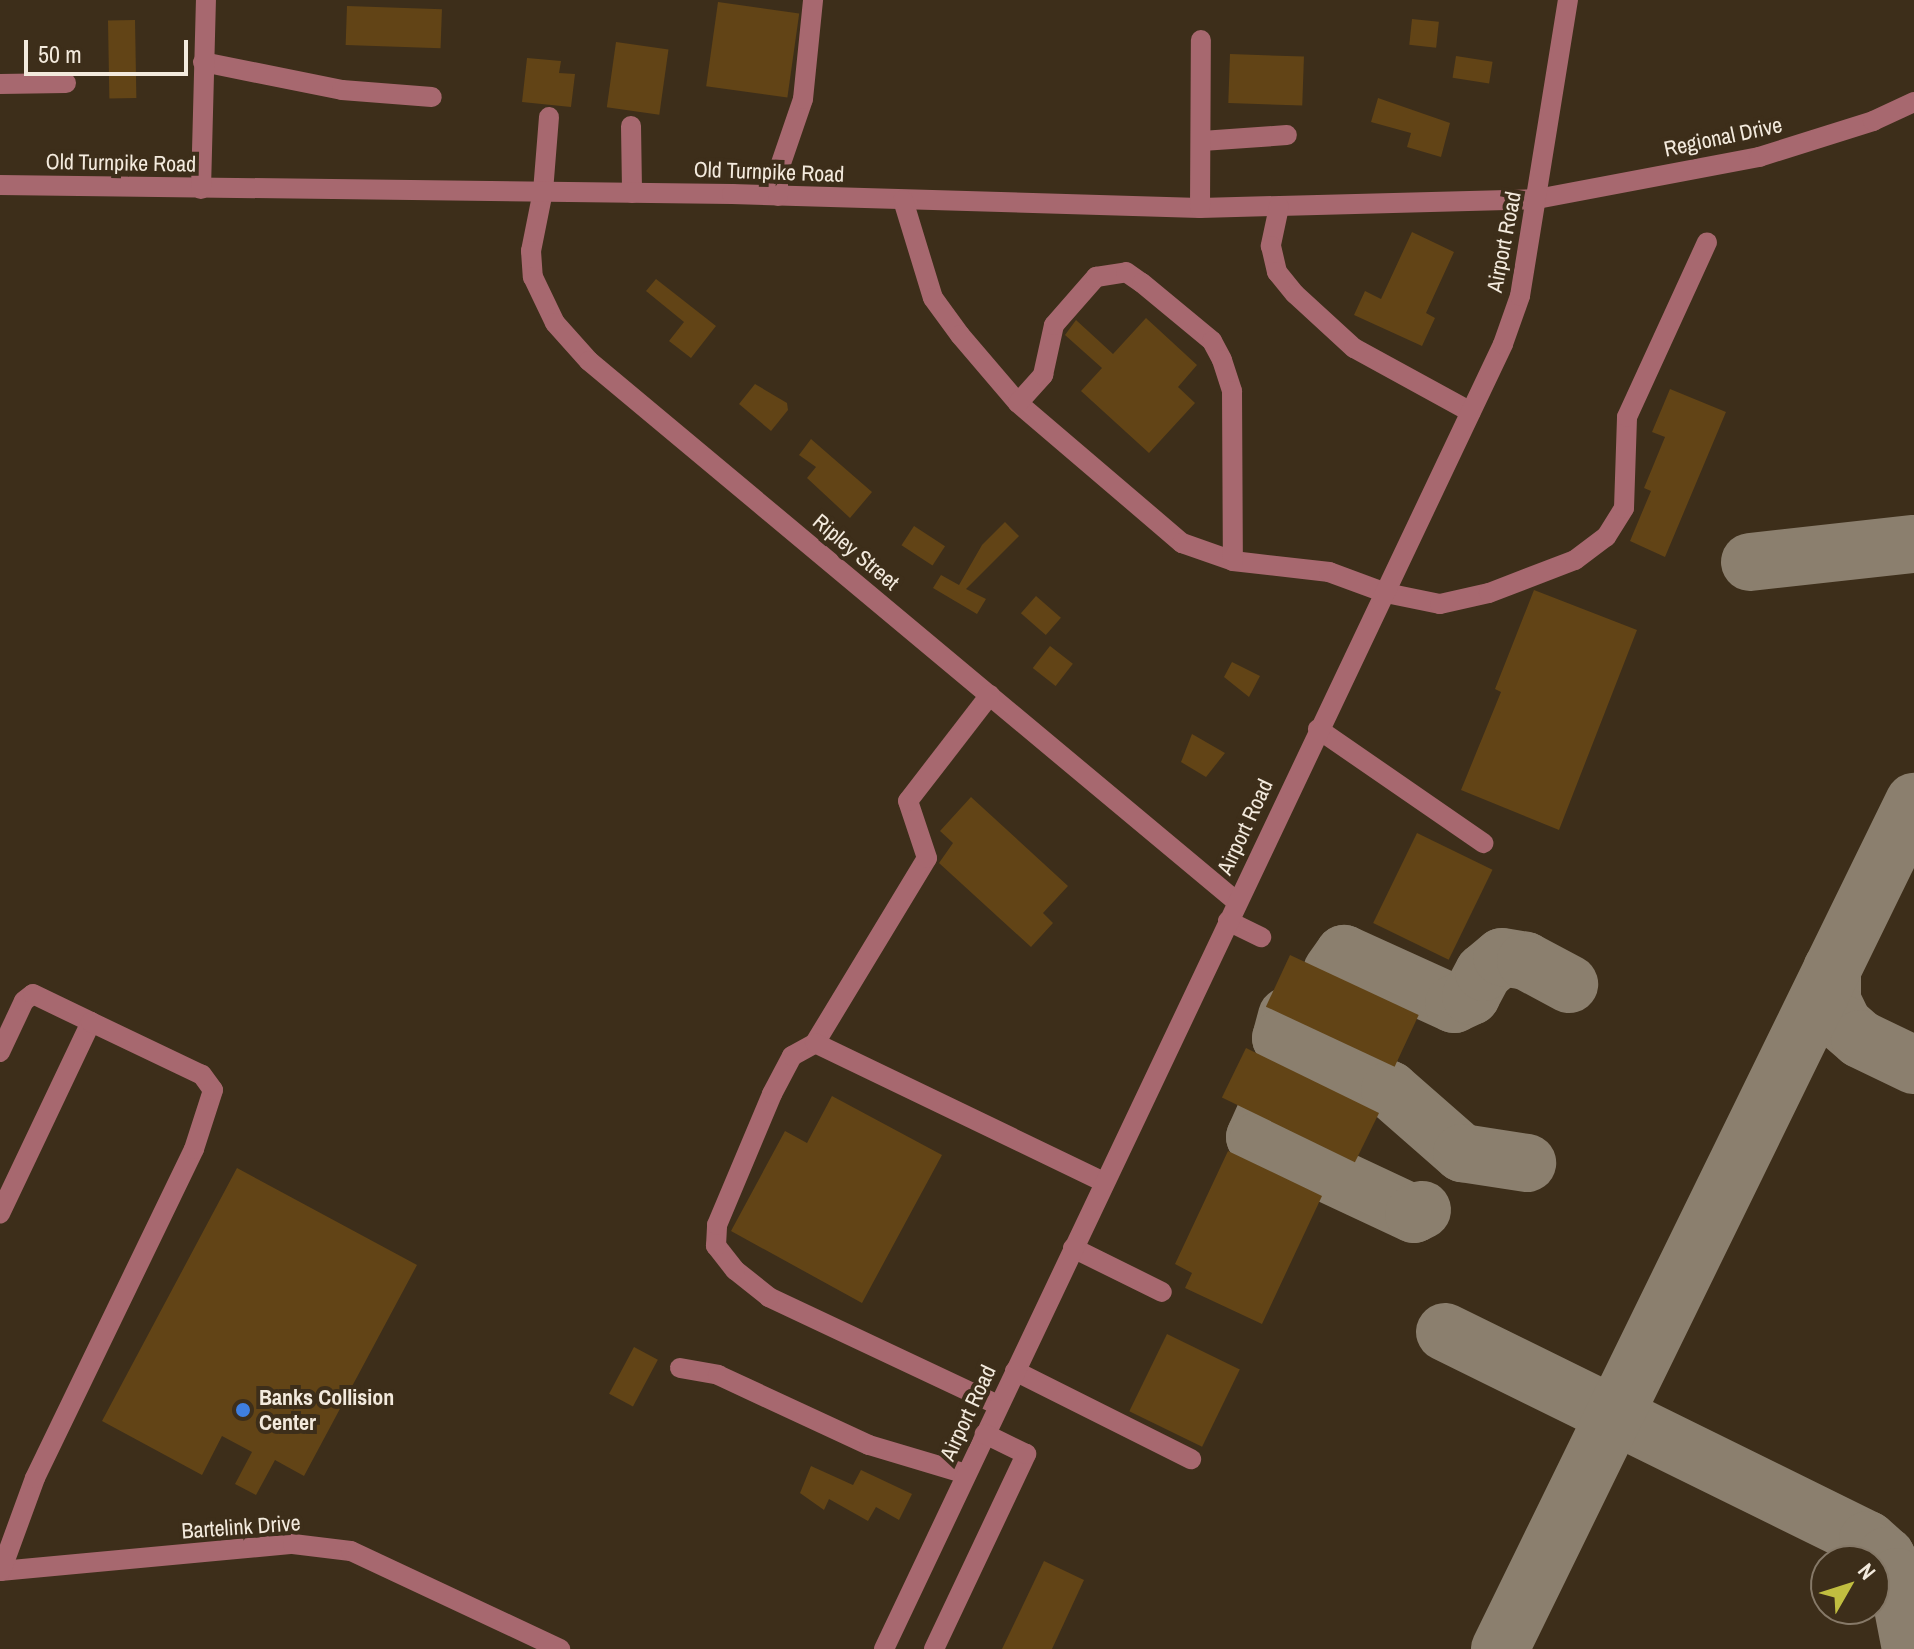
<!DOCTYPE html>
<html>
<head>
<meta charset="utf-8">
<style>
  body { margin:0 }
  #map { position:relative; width:1914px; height:1649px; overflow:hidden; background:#3d2e1a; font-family:"Archivo Narrow",sans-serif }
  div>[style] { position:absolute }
  .taxiway>* { height:58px; margin:-29px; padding:0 29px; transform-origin:29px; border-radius:29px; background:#8b7f6e }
  .building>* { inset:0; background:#624416; transform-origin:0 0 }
  .minor>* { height:20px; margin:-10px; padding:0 10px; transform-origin:10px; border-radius:10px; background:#a7686f }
  .dots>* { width:22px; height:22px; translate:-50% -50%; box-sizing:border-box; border:4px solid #3d2e1a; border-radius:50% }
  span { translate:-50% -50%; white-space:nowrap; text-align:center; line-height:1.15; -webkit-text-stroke:8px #3d2e1a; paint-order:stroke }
  .street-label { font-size:22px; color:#f3eadd }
  .poi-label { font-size:22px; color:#f3eadd; font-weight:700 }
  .left { translate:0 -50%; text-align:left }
  .north { position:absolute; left:1810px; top:1545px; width:80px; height:80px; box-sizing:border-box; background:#3d2e1a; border:2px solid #867968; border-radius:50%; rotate:51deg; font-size:22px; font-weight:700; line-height:32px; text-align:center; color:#f3eadd }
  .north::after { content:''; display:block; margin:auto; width:28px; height:36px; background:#c1be40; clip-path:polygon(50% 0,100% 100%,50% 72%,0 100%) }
  .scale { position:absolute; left:24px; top:40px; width:164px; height:36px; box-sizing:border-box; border:4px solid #f3eadd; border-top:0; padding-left:10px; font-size:24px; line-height:28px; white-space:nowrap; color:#f3eadd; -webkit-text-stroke:6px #3d2e1a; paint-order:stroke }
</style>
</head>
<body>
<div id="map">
  <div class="taxiway">
    <div style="left:1750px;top:562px;width:165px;rotate:-6.3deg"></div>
    <div style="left:1832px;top:969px;width:32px;rotate:90deg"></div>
    <div style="left:1832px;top:1001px;width:25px;rotate:64deg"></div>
    <div style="left:1843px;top:1024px;width:23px;rotate:41deg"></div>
    <div style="left:1860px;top:1039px;width:60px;rotate:25.7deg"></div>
    <div style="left:1332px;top:971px;width:21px;rotate:-55deg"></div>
    <div style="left:1344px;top:954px;width:121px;rotate:24.4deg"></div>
    <div style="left:1454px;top:1004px;width:19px;rotate:-25deg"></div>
    <div style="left:1471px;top:996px;width:27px;rotate:-62deg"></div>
    <div style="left:1484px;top:972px;width:23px;rotate:-40deg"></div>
    <div style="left:1502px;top:957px;width:24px;rotate:9deg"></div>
    <div style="left:1526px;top:961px;width:49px;rotate:28.1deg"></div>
    <div style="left:1287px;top:1016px;width:23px;rotate:105deg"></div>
    <div style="left:1281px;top:1038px;width:121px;rotate:25.5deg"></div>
    <div style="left:1390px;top:1090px;width:96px;rotate:41.2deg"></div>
    <div style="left:1462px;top:1153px;width:66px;rotate:8.7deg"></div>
    <div style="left:1264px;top:1117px;width:22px;rotate:114deg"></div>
    <div style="left:1255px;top:1137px;width:5px;rotate:53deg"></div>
    <div style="left:1258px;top:1141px;width:172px;rotate:25.1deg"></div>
    <div style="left:1414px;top:1214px;width:9px;rotate:-27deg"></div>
    <div style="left:1445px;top:1332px;width:471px;rotate:26.2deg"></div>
    <div style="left:1868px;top:1540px;width:24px;rotate:42deg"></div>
    <div style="left:1886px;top:1556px;width:24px;rotate:62deg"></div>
    <div style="left:1897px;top:1577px;width:73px;rotate:79deg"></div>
    <div style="left:1500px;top:1649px;width:943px;rotate:-63.95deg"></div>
  </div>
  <div class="building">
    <div style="left:718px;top:2px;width:82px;height:85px;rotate:8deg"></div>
    <div style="left:347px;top:6px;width:95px;height:39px;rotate:2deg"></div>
    <div style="left:1412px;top:19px;width:27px;height:26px;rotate:6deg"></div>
    <div style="left:135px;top:20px;width:78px;height:27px;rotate:89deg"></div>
    <div style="left:616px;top:42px;width:53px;height:66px;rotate:8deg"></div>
    <div style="left:1230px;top:54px;width:74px;height:49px;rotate:2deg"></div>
    <div style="left:1456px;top:56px;width:37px;height:22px;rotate:9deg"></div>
    <div style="clip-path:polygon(527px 58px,561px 61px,559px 73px,575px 74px,571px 107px,522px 102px)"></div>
    <div style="clip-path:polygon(1378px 98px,1450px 123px,1441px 157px,1407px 147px,1411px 133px,1371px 122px)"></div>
    <div style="clip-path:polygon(1412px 232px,1454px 252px,1426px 313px,1435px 318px,1422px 346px,1354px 315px,1365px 291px,1381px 299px)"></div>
    <div style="clip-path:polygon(656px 279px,716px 326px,691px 358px,669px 341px,684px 322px,646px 291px)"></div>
    <div style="clip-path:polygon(1146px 318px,1197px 365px,1178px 387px,1195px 403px,1149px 453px,1081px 391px,1102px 368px,1065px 335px,1076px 320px,1113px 354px)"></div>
    <div style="clip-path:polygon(755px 384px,787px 403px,788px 410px,771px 431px,739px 404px)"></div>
    <div style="clip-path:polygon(1670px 389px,1726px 412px,1665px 557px,1630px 541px,1651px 491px,1644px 488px,1665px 437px,1652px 432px)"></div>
    <div style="clip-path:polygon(811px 439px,872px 492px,850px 518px,807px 478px,816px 467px,799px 455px)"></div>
    <div style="clip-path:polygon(1005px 522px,1019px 536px,966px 589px,986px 599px,977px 614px,933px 588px,941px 575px,959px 585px,982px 545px)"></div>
    <div style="left:914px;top:526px;width:37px;height:23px;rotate:33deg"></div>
    <div style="clip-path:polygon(1534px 590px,1637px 630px,1559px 830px,1461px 790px,1501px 692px,1495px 689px)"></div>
    <div style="left:1036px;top:596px;width:33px;height:23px;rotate:41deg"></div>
    <div style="left:1050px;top:646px;width:29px;height:28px;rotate:38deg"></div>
    <div style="clip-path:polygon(1232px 662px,1260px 676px,1249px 697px,1224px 677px)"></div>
    <div style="clip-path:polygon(1192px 734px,1225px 753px,1206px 777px,1181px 762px)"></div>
    <div style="clip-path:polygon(971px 797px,1068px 886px,1043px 913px,1053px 923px,1031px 947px,939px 863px,953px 843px,940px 831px)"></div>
    <div style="left:1417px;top:833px;width:84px;height:100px;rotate:26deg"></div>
    <div style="left:1290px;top:955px;width:142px;height:57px;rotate:25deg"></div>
    <div style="left:1246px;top:1048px;width:148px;height:55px;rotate:26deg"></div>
    <div style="clip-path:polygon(832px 1096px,942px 1155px,862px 1303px,731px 1231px,785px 1131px,807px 1143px)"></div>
    <div style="clip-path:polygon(1228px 1151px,1322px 1196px,1262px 1324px,1185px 1288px,1192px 1273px,1175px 1264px)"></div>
    <div style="clip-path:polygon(237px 1168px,417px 1265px,304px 1476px,275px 1460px,256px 1495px,235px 1484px,252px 1452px,222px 1436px,202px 1475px,102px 1421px)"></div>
    <div style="left:1167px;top:1334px;width:81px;height:86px;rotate:26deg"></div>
    <div style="left:634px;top:1347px;width:27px;height:53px;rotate:28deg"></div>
    <div style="clip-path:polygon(811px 1466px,853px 1485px,861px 1470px,912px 1494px,899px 1520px,876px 1507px,868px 1521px,829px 1499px,824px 1510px,800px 1493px)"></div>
    <div style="clip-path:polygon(1044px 1561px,1084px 1580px,1052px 1649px,1002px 1649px)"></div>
  </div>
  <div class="minor">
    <div style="left:203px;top:62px;width:142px;rotate:11.4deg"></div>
    <div style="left:342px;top:90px;width:90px;rotate:4.4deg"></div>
    <div style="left:0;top:84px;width:66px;rotate:-0.9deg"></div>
    <div style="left:549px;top:117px;width:74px;rotate:94.6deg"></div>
    <div style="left:543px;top:191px;width:61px;rotate:101.3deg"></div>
    <div style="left:531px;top:251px;width:26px;rotate:86deg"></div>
    <div style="left:533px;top:277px;width:51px;rotate:64.4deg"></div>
    <div style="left:555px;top:323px;width:51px;rotate:48.2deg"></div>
    <div style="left:589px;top:361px;width:844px;rotate:39.86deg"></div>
    <div style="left:631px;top:126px;width:67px;rotate:89.1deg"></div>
    <div style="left:1202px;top:141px;width:85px;rotate:-4deg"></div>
    <div style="left:0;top:185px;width:732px;rotate:0.7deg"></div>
    <div style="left:732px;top:194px;width:468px;rotate:1.7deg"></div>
    <div style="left:1200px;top:208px;width:337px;rotate:-1.5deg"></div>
    <div style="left:1537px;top:199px;width:226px;rotate:-10.7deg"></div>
    <div style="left:1759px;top:157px;width:120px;rotate:-17.5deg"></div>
    <div style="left:1873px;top:121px;width:45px;rotate:-24.9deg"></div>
    <div style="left:201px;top:189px;width:189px;rotate:-88.5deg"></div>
    <div style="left:778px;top:196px;width:24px;rotate:-90deg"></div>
    <div style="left:778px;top:172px;width:77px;rotate:-71.1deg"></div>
    <div style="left:803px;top:99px;width:100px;rotate:-84.2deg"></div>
    <div style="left:903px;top:200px;width:102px;rotate:73deg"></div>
    <div style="left:933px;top:298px;width:46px;rotate:53.9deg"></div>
    <div style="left:960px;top:335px;width:89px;rotate:49.5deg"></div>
    <div style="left:1018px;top:403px;width:216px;rotate:40.5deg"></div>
    <div style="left:1182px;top:543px;width:54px;rotate:19.4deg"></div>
    <div style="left:1233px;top:561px;width:97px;rotate:6.5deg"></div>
    <div style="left:1329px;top:572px;width:61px;rotate:20.2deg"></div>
    <div style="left:1386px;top:593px;width:55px;rotate:11.5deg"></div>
    <div style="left:1440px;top:604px;width:50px;rotate:-12.7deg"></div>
    <div style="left:1489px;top:593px;width:92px;rotate:-21deg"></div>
    <div style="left:1575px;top:560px;width:39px;rotate:-37deg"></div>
    <div style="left:1606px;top:537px;width:34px;rotate:-58deg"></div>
    <div style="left:1624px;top:508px;width:91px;rotate:-88.1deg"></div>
    <div style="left:1627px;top:417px;width:192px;rotate:-65.4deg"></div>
    <div style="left:1279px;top:207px;width:40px;rotate:102deg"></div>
    <div style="left:1271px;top:246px;width:27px;rotate:77deg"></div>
    <div style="left:1277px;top:272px;width:28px;rotate:51deg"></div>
    <div style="left:1295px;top:294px;width:80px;rotate:42.5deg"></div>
    <div style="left:1354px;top:348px;width:133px;rotate:28.7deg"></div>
    <div style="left:1200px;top:208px;width:168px;rotate:-89.7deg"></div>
    <div style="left:1018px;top:403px;width:38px;rotate:-48deg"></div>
    <div style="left:1043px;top:375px;width:51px;rotate:-77.6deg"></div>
    <div style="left:1054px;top:325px;width:64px;rotate:-48.8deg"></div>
    <div style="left:1096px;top:277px;width:30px;rotate:-9deg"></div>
    <div style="left:1126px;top:272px;width:19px;rotate:35deg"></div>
    <div style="left:1142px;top:283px;width:91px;rotate:39.6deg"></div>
    <div style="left:1212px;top:341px;width:21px;rotate:62deg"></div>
    <div style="left:1222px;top:360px;width:33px;rotate:72deg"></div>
    <div style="left:1232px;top:391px;width:170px;rotate:89.7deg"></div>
    <div style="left:1318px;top:729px;width:201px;rotate:34.6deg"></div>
    <div style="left:1228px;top:921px;width:37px;rotate:26deg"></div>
    <div style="left:815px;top:1043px;width:216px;rotate:-58.8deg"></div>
    <div style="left:927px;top:858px;width:60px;rotate:-108.4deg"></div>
    <div style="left:908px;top:801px;width:134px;rotate:-52.3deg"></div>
    <div style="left:0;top:1052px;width:56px;rotate:-64.8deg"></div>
    <div style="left:24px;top:1001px;width:11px;rotate:-38deg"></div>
    <div style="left:33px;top:994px;width:64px;rotate:25.8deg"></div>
    <div style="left:91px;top:1022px;width:212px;rotate:115.4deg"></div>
    <div style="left:1073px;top:1248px;width:99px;rotate:26.3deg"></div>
    <div style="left:680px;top:1368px;width:39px;rotate:10deg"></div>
    <div style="left:718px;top:1375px;width:166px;rotate:24.9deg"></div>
    <div style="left:869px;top:1445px;width:101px;rotate:16.6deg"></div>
    <div style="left:1015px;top:1371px;width:197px;rotate:26.6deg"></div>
    <div style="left:998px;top:1405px;width:253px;rotate:-154.8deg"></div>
    <div style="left:769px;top:1297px;width:43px;rotate:-141.5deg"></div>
    <div style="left:735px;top:1270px;width:31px;rotate:-128deg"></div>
    <div style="left:716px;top:1246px;width:21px;rotate:-87deg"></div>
    <div style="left:717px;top:1225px;width:142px;rotate:-67.2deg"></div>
    <div style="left:772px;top:1094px;width:43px;rotate:-62.2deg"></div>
    <div style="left:792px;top:1056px;width:26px;rotate:-29deg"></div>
    <div style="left:815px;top:1043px;width:321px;rotate:25.7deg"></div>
    <div style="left:0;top:1571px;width:294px;rotate:-5.3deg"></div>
    <div style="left:293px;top:1544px;width:58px;rotate:6.9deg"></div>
    <div style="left:351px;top:1551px;width:231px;rotate:25.1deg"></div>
    <div style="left:1px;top:1571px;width:99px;rotate:-69.9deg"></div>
    <div style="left:35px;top:1478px;width:365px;rotate:-64.2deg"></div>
    <div style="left:194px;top:1149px;width:62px;rotate:-72.1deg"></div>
    <div style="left:213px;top:1090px;width:19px;rotate:-126deg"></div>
    <div style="left:202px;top:1075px;width:123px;rotate:-154.5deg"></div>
    <div style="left:884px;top:1649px;width:1444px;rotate:-64.62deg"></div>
    <div style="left:1503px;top:344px;width:51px;rotate:-70.5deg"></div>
    <div style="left:1520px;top:296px;width:300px;rotate:-80.8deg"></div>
    <div style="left:934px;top:1649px;width:216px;rotate:-64.7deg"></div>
    <div style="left:1026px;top:1454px;width:46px;rotate:-154deg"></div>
  </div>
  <div class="dots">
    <div style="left:243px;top:1410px;background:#3f7fe0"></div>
  </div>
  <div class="street-label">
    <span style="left:1723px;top:137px;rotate:-12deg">Regional Drive</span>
    <span style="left:121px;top:163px;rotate:1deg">Old Turnpike Road</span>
    <span style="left:769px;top:172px;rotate:2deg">Old Turnpike Road</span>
    <span style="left:1504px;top:242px;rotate:-79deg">Airport Road</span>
    <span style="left:856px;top:552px;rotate:40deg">Ripley Street</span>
    <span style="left:1245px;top:827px;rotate:-65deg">Airport Road</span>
    <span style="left:968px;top:1413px;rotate:-65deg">Airport Road</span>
    <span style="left:241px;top:1527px;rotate:-4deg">Bartelink Drive</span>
  </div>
  <div class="poi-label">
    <span class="left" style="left:259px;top:1410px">Banks Collision<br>Center</span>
  </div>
  <div class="north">N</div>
  <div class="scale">50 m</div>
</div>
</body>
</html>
